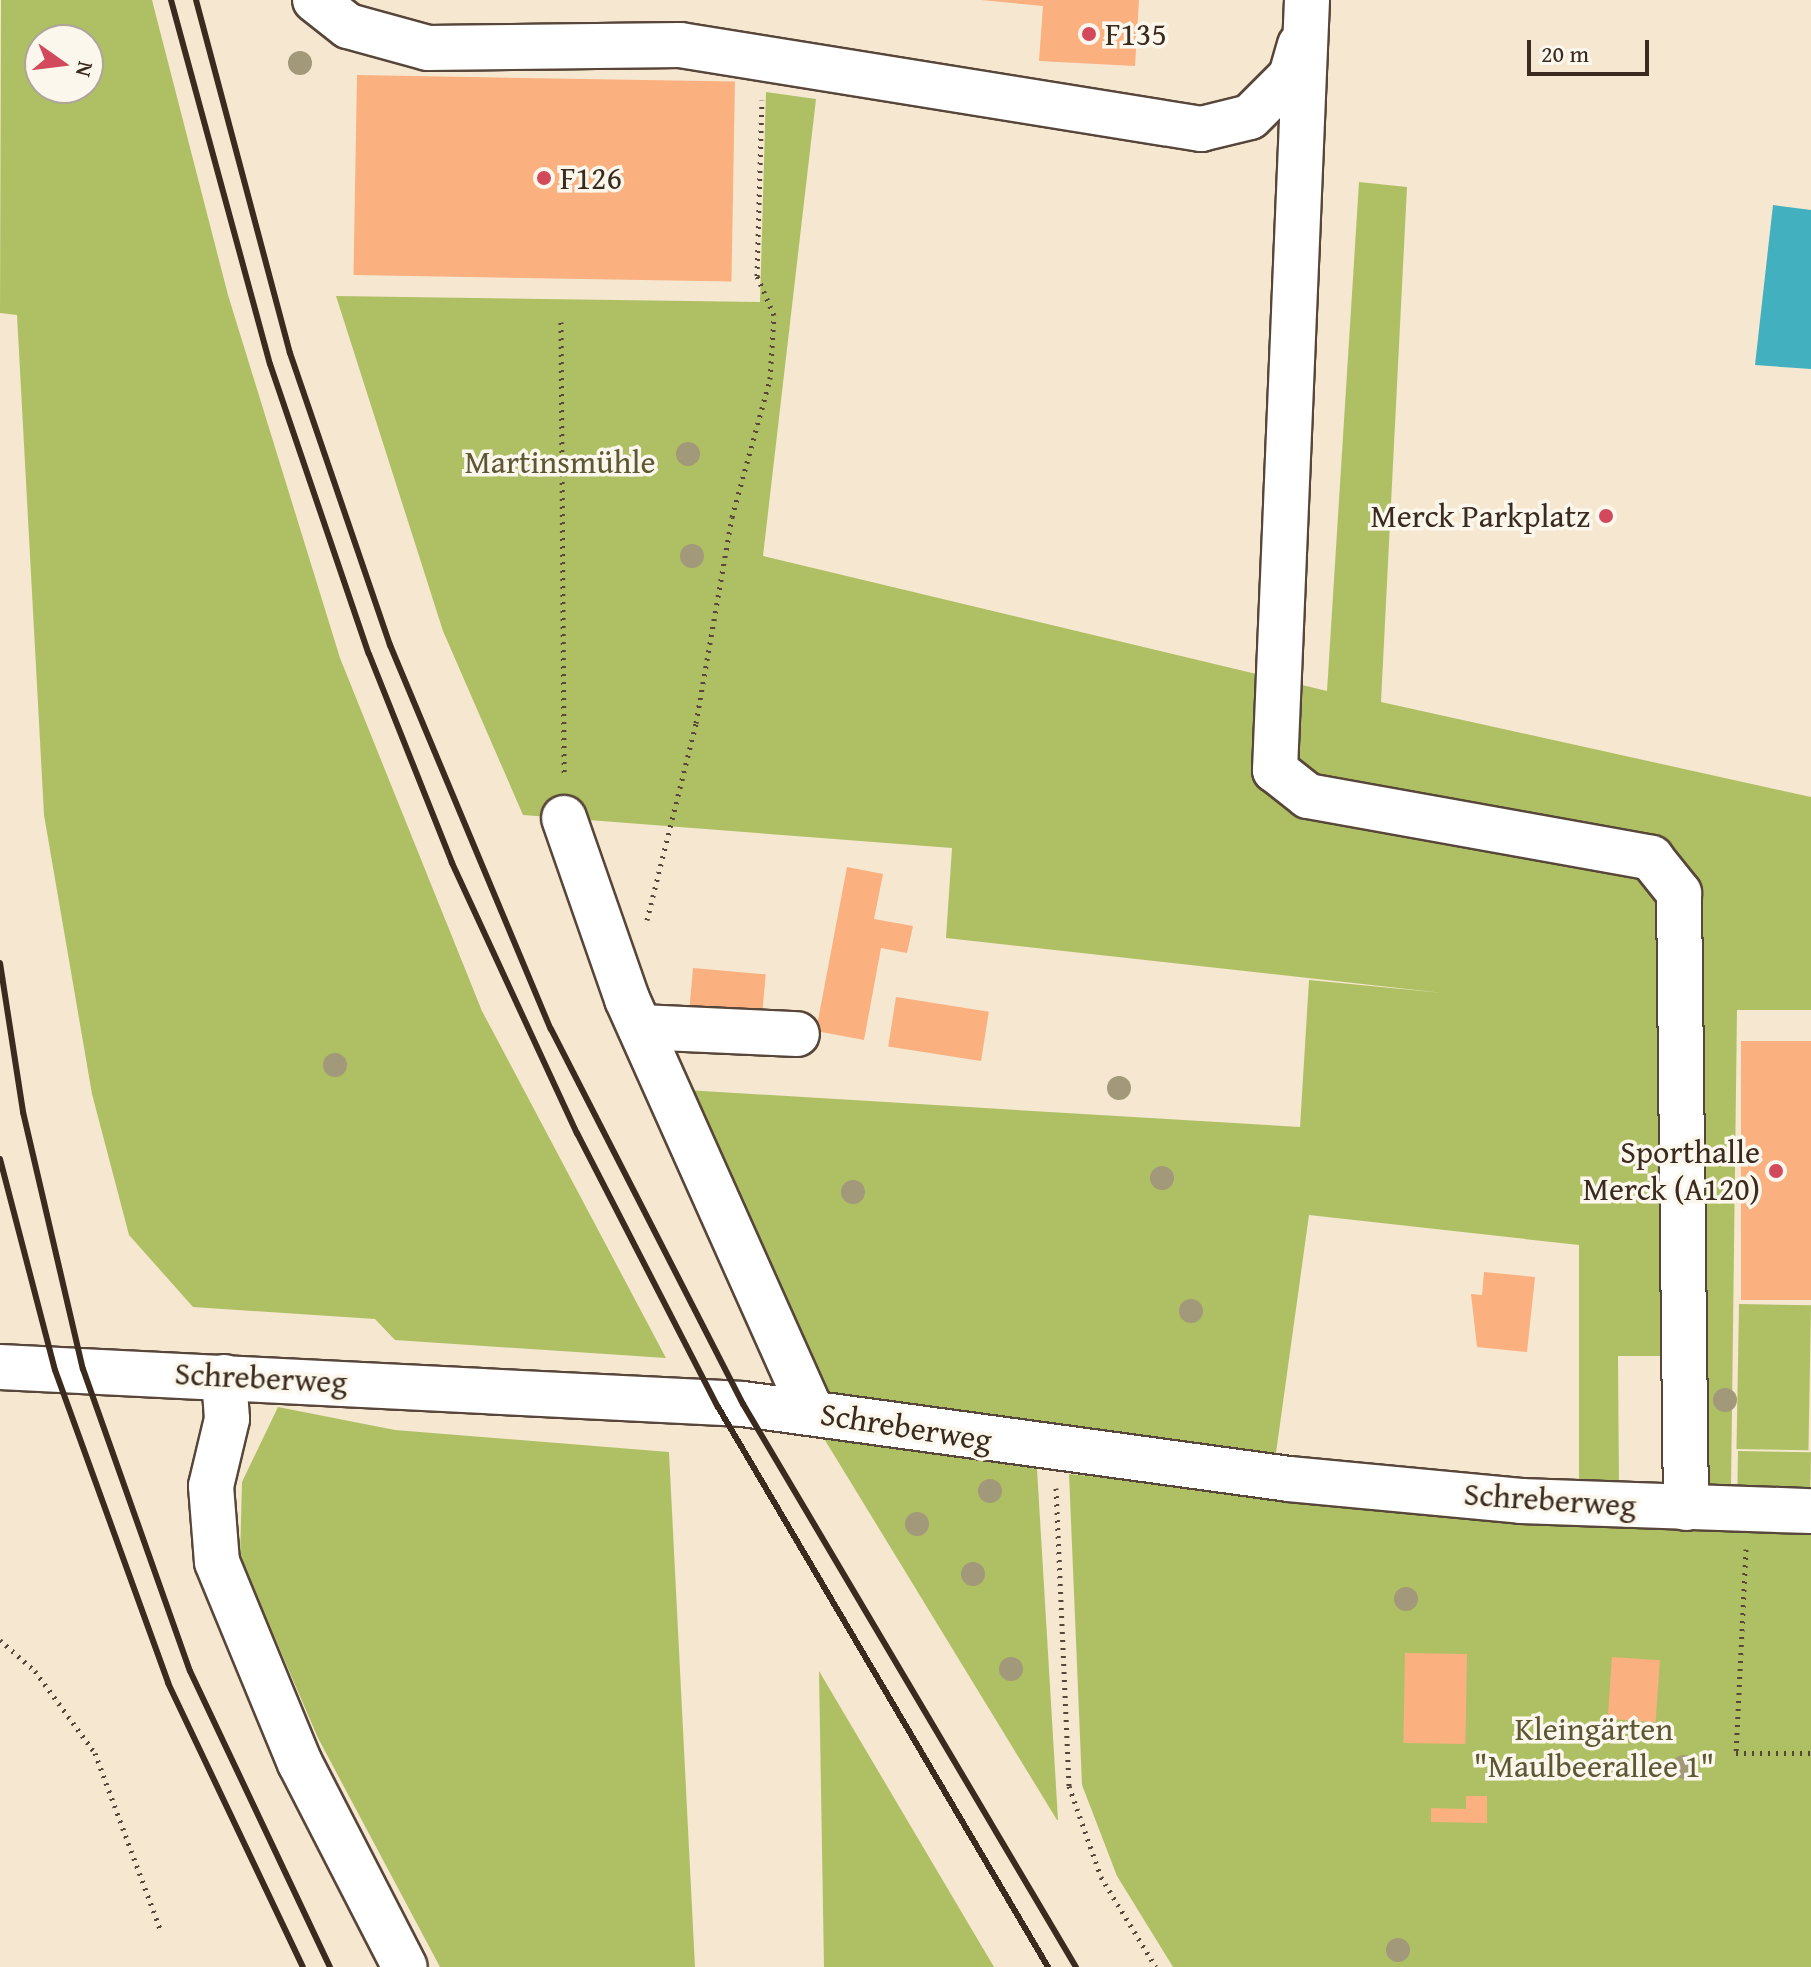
<!DOCTYPE html>
<html>
<head>
<meta charset="utf-8">
<style>
  body { margin:0 }
  #map { position:relative; width:1811px; height:1967px; overflow:hidden; background:#f6e7d1; font-family:"Gentium Book Plus",serif }
  div>[style] { position:absolute }
  .green>* { inset:0; background:#afc064; transform-origin:0 0 }
  .water>* { inset:0; background:#43b0c0 }
  .building>* { inset:0; background:#fbb07f; transform-origin:0 0 }
  .path>* { height:5px; margin-top:-2.5px; transform-origin:0; background:repeating-linear-gradient(90deg,#574639 0 2px,transparent 0 8px) }
  .roads { filter:drop-shadow(2px 0 #574639) drop-shadow(-2px 0 #574639) drop-shadow(0 2px #574639) drop-shadow(0 -2px #574639) }
  .minor>* { height:44px; margin:-22px; padding:0 22px; transform-origin:22px; border-radius:22px; background:#fff }
  .rail>* { height:6px; margin:-3px; padding:0 3px; transform-origin:3px; border-radius:3px; background:#3b2a1e }
  .trees>* { width:24px; height:24px; margin:-12px; border-radius:50%; background:#a2987a }
  .dots>* { width:22px; height:22px; translate:-50% -50%; box-sizing:border-box; border:4px solid #fbf7ec; border-radius:50% }
  span { translate:-50% -50%; white-space:nowrap; text-align:center; line-height:1.15; -webkit-text-stroke:7px #fbf7ec; paint-order:stroke }
  .poi-label { font-size:32px; color:#3b2a1e }
  .left { translate:0 -50%; text-align:left }
  .right { translate:-100% -50%; text-align:right }
  .park-label { font-size:32px; color:#5e5733 }
  .street-label { font-size:32px; color:#3b2a1e }
  .north { position:absolute; left:24px; top:24px; width:80px; height:80px; box-sizing:border-box; background:#fbf7ec; border:2px solid #aea59a; border-radius:50%; rotate:104deg; font-size:22px; font-weight:700; line-height:32px; text-align:center; color:#3b2a1e }
  .north::after { content:''; display:block; margin:auto; width:28px; height:36px; background:#d1495b; clip-path:polygon(50% 0,100% 100%,50% 72%,0 100%) }
  .scale { position:absolute; left:1527px; top:40px; width:122px; height:36px; box-sizing:border-box; border:4px solid #3b2a1e; border-top:0; padding-left:10px; font-size:24px; line-height:28px; white-space:nowrap; color:#3b2a1e; -webkit-text-stroke:6px #fbf7ec; paint-order:stroke }
</style>
</head>
<body>
<div id="map">
  <div class="green">
    <div style="clip-path:polygon(evenodd,1px 0,152px 0,228px 295px,340px 658px,482px 1011px,666px 1358px,395px 1340px,375px 1319px,193px 1307px,129px 1235px,92px 1094px,44px 815px,17px 315px,0 313px,1px 0,40px 40px,88px 40px,88px 88px,40px 88px,40px 40px)"></div>
    <div style="clip-path:polygon(766px 92px,816px 99px,763px 556px,1327px 691px,1359px 182px,1407px 187px,1381px 702px,1811px 797px,1811px 1010px,1737px 1010px,1731px 1489px,1665px 1487px,1665px 1356px,1618px 1356px,1619px 1487px,1579px 1486px,1579px 1245px,1309px 1215px,1276px 1453px,1056px 1436px,839px 1399px,814px 1382px,686px 1090px,1300px 1127px,1309px 980px,1443px 993px,946px 938px,952px 848px,523px 815px,443px 631px,336px 296px,760px 302px)"></div>
    <div style="left:1739px;top:1304px;width:72px;height:145px;rotate:1deg"></div>
    <div style="clip-path:polygon(278px 1407px,395px 1430px,669px 1452px,695px 1967px,440px 1967px,318px 1738px,240px 1557px,242px 1482px)"></div>
    <div style="clip-path:polygon(820px 1432px,1037px 1469px,1058px 1820px,1057px 1820px)"></div>
    <div style="left:1738px;top:1451px;width:73px;height:38px;rotate:1deg"></div>
    <div style="clip-path:polygon(1069px 1474px,1528px 1520px,1811px 1530px,1811px 1967px,1173px 1967px,1117px 1876px,1082px 1785px)"></div>
    <div style="clip-path:polygon(819px 1671px,994px 1967px,824px 1967px)"></div>
  </div>
  <div class="water">
    <div style="clip-path:polygon(1773px 205px,1811px 210px,1811px 369px,1755px 365px)"></div>
  </div>
  <div class="building">
    <div style="clip-path:polygon(981px 0,1139px 0,1135px 66px,1039px 61px,1043px 6px)"></div>
    <div style="left:357px;top:75px;width:378px;height:200px;rotate:1deg"></div>
    <div style="clip-path:polygon(847px 867px,883px 874px,874px 919px,913px 926px,907px 953px,881px 948px,864px 1040px,816px 1031px)"></div>
    <div style="left:693px;top:968px;width:73px;height:41px;rotate:5deg"></div>
    <div style="left:896px;top:997px;width:94px;height:50px;rotate:9deg"></div>
    <div style="left:1741px;top:1041px;width:70px;height:259px"></div>
    <div style="clip-path:polygon(1484px 1272px,1535px 1277px,1527px 1352px,1477px 1347px,1471px 1294px,1482px 1295px)"></div>
    <div style="left:1405px;top:1653px;width:62px;height:90px;rotate:1deg"></div>
    <div style="left:1612px;top:1657px;width:48px;height:62px;rotate:4deg"></div>
    <div style="clip-path:polygon(1466px 1796px,1487px 1796px,1487px 1823px,1431px 1822px,1431px 1808px,1466px 1809px)"></div>
  </div>
  <div class="path">
    <div style="left:561px;top:322px;width:455px;rotate:89.6deg"></div>
    <div style="left:647px;top:920px;width:203px;rotate:-76deg"></div>
    <div style="left:696px;top:723px;width:209px;rotate:-80.1deg"></div>
    <div style="left:732px;top:517px;width:143px;rotate:-74.6deg"></div>
    <div style="left:770px;top:379px;width:64px;rotate:-86.4deg"></div>
    <div style="left:774px;top:315px;width:43px;rotate:-113.6deg"></div>
    <div style="left:757px;top:276px;width:176px;rotate:-88.4deg"></div>
    <div style="left:1056px;top:1488px;width:298px;rotate:87.5deg"></div>
    <div style="left:1069px;top:1786px;width:96px;rotate:70.6deg"></div>
    <div style="left:1101px;top:1877px;width:105px;rotate:58.6deg"></div>
    <div style="left:1746px;top:1549px;width:204px;rotate:92.8deg"></div>
    <div style="left:1736px;top:1753px;width:75px"></div>
    <div style="left:0;top:1640px;width:47px;rotate:41.5deg"></div>
    <div style="left:35px;top:1671px;width:102px;rotate:53.8deg"></div>
    <div style="left:95px;top:1753px;width:190px;rotate:69.7deg"></div>
  </div>
  <div class="roads">
    <div class="minor">
      <div style="left:315px;top:0;width:42px;rotate:38.2deg"></div>
      <div style="left:348px;top:26px;width:83px;rotate:15.4deg"></div>
      <div style="left:428px;top:48px;width:252px;rotate:-0.7deg"></div>
      <div style="left:680px;top:45px;width:528px;rotate:9.16deg"></div>
      <div style="left:1201px;top:129px;width:50px;rotate:-13.8deg"></div>
      <div style="left:1250px;top:117px;width:58px;rotate:-45deg"></div>
      <div style="left:1291px;top:76px;width:32px;rotate:-74deg"></div>
      <div style="left:1307px;top:0;width:771px;rotate:92.38deg"></div>
      <div style="left:1275px;top:770px;width:42px;rotate:38.2deg"></div>
      <div style="left:1308px;top:796px;width:349px;rotate:10.2deg"></div>
      <div style="left:1651px;top:858px;width:45px;rotate:51.3deg"></div>
      <div style="left:1679px;top:893px;width:615px;rotate:89.35deg"></div>
      <div style="left:564px;top:818px;width:192px;rotate:70.8deg"></div>
      <div style="left:627px;top:999px;width:451px;rotate:65.9deg"></div>
      <div style="left:640px;top:1027px;width:157px;rotate:2.6deg"></div>
      <div style="left:0;top:1367px;width:744px;rotate:2.85deg"></div>
      <div style="left:743px;top:1404px;width:551px;rotate:7.82deg"></div>
      <div style="left:1289px;top:1479px;width:233px;rotate:5.4deg"></div>
      <div style="left:1521px;top:1501px;width:290px;rotate:2deg"></div>
      <div style="left:224px;top:1377px;width:42px;rotate:85.9deg"></div>
      <div style="left:227px;top:1419px;width:69px;rotate:103.4deg"></div>
      <div style="left:211px;top:1486px;width:76px;rotate:85.5deg"></div>
      <div style="left:217px;top:1562px;width:217px;rotate:67.6deg"></div>
      <div style="left:300px;top:1763px;width:229px;rotate:62.8deg"></div>
    </div>
  </div>
  <div class="rail">
    <div style="left:171px;top:0;width:377px;rotate:74.8deg"></div>
    <div style="left:270px;top:364px;width:306px;rotate:71.2deg"></div>
    <div style="left:369px;top:654px;width:225px;rotate:68.3deg"></div>
    <div style="left:452px;top:863px;width:298px;rotate:65.2deg"></div>
    <div style="left:577px;top:1133px;width:308px;rotate:62.8deg"></div>
    <div style="left:718px;top:1407px;width:650px;rotate:59.49deg"></div>
    <div style="left:196px;top:0;width:365px;rotate:75.1deg"></div>
    <div style="left:290px;top:353px;width:309px;rotate:71.1deg"></div>
    <div style="left:390px;top:645px;width:416px;rotate:67.3deg"></div>
    <div style="left:551px;top:1029px;width:421px;rotate:62.9deg"></div>
    <div style="left:743px;top:1404px;width:654px;rotate:59.4deg"></div>
    <div style="left:0;top:963px;width:151px;rotate:81.2deg"></div>
    <div style="left:23px;top:1112px;width:264px;rotate:76.9deg"></div>
    <div style="left:83px;top:1369px;width:320px;rotate:70.5deg"></div>
    <div style="left:190px;top:1671px;width:327px;rotate:64.7deg"></div>
    <div style="left:0;top:1159px;width:218px;rotate:75.4deg"></div>
    <div style="left:55px;top:1370px;width:333px;rotate:70.1deg"></div>
    <div style="left:168px;top:1683px;width:314px;rotate:64.6deg"></div>
  </div>
  <div class="trees">
    <div style="left:300px;top:63px"></div>
    <div style="left:688px;top:454px"></div>
    <div style="left:692px;top:556px"></div>
    <div style="left:335px;top:1065px"></div>
    <div style="left:1119px;top:1088px"></div>
    <div style="left:1162px;top:1178px"></div>
    <div style="left:853px;top:1192px"></div>
    <div style="left:1191px;top:1311px"></div>
    <div style="left:1725px;top:1400px"></div>
    <div style="left:990px;top:1491px"></div>
    <div style="left:917px;top:1524px"></div>
    <div style="left:973px;top:1574px"></div>
    <div style="left:1406px;top:1599px"></div>
    <div style="left:1011px;top:1669px"></div>
    <div style="left:1684px;top:1767px"></div>
    <div style="left:1398px;top:1950px"></div>
  </div>
  <div class="dots">
    <div style="left:1089px;top:34px;background:#d1495b"></div>
    <div style="left:544px;top:178px;background:#d1495b"></div>
    <div style="left:1606px;top:516px;background:#d1495b"></div>
    <div style="left:1776px;top:1171px;background:#d1495b"></div>
  </div>
  <div class="poi-label">
    <span class="left" style="left:1105px;top:34px">F135</span>
    <span class="left" style="left:560px;top:178px">F126</span>
    <span class="right" style="left:1590px;top:516px">Merck Parkplatz</span>
    <span class="right" style="left:1760px;top:1171px">Sporthalle<br>Merck (A120)</span>
  </div>
  <div class="park-label">
    <span style="left:560px;top:462px">Martinsmühle</span>
    <span style="left:1594px;top:1748px">Kleingärten<br>"Maulbeerallee 1"</span>
  </div>
  <div class="street-label">
    <span style="left:261px;top:1378px;rotate:3deg">Schreberweg</span>
    <span style="left:906px;top:1427px;rotate:9deg">Schreberweg</span>
    <span style="left:1550px;top:1500px;rotate:4deg">Schreberweg</span>
  </div>
  <div class="north">N</div>
  <div class="scale">20 m</div>
</div>
</body>
</html>
